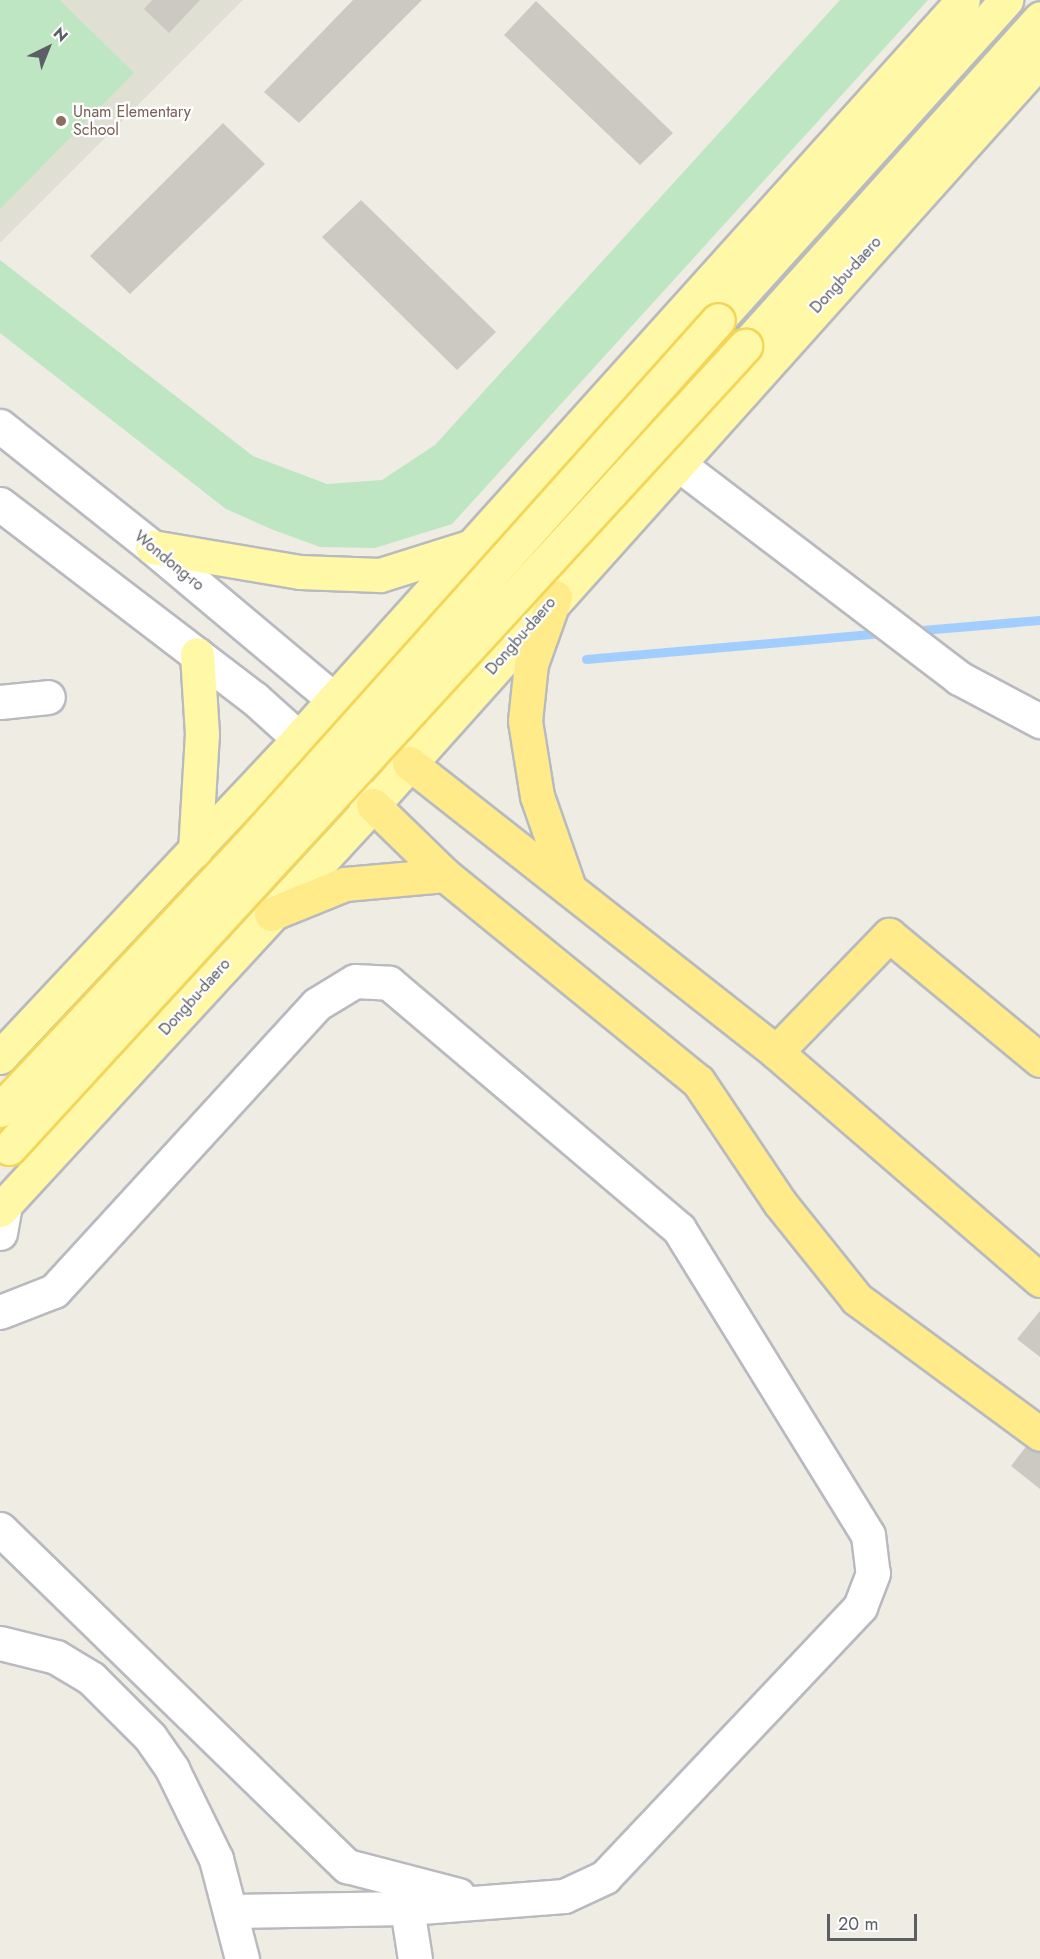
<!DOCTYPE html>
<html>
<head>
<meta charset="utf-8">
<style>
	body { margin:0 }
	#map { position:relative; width:1040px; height:1959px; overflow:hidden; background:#eeece3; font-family:Jost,sans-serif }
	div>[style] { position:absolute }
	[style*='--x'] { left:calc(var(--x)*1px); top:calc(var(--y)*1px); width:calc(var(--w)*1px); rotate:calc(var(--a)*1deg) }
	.education>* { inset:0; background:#e0dfd3 }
	.green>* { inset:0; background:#bee6c2 }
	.stream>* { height:9px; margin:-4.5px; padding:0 4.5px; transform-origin:4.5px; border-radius:4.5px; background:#a2ceff }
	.building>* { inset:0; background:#cbc9c2 }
	.roads { filter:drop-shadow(2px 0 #b8babf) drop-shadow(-2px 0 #b8babf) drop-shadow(0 2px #b8babf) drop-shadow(0 -2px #b8babf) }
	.minor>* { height:33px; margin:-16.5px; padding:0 16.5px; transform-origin:16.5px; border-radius:16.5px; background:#fff }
	.major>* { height:33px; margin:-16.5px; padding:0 16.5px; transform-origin:16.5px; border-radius:16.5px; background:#fff8a7 }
	.highway>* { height:33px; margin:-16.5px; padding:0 16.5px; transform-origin:16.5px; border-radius:16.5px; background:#ffeb89 }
	.bridges { filter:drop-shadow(2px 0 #f4d555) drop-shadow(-2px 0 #f4d555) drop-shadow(0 2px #f4d555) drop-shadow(0 -2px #f4d555) }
	.major-bridge>* { height:33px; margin:-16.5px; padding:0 16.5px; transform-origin:16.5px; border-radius:16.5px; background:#fff8a7 }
	.dots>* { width:16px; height:16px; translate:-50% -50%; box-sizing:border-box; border:3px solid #fff; border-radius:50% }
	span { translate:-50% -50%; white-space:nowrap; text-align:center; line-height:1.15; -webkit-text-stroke:4.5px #fff; paint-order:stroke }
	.education-label { font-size:16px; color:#785e54 }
	.left { translate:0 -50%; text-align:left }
	.street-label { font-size:16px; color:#5b5e64 }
	.north { position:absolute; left:18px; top:18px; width:60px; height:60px; -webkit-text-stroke:4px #fff; paint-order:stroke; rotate:43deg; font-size:16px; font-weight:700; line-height:24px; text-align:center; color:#5b5e64 }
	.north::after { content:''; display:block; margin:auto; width:21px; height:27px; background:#5b5e64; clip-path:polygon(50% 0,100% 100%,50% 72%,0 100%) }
	.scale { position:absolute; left:827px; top:1914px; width:90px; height:27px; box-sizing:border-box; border:3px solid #5b5e64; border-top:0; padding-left:8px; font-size:18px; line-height:21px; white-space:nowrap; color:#5b5e64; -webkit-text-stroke:4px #fff; paint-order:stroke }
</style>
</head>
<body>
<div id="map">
	<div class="education">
		<div style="clip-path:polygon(0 0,243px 0,0 243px)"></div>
	</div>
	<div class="green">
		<div style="clip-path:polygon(0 0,60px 0,134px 73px,0 209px)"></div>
		<div style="clip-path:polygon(840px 0,928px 0,452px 524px,375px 548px,320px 547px,271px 529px,226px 509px,0 333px,0 260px,253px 456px,327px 484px,382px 480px,435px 445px)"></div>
	</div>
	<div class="stream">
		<div style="--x:911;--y:631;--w:129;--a:-4.9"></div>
		<div style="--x:586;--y:659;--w:300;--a:-5"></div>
	</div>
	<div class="building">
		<div style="clip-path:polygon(152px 0,200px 0,169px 33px,144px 9px)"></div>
		<div style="clip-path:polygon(353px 0,422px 0,299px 123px,264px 92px)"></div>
		<div style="clip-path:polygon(536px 1px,673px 133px,640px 165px,504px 35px)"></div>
		<div style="clip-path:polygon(223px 123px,265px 164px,130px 294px,90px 256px)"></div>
		<div style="clip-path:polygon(361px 200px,496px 332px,457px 370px,322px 237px)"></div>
		<div style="clip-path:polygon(1040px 1311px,1040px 1357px,1017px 1339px)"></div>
		<div style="clip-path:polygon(1040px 1429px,1040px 1489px,1011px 1466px)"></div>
	</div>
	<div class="roads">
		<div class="minor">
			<div style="--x:0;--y:426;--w:194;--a:38.5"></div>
			<div style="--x:152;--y:547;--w:336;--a:40"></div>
			<div style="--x:677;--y:463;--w:355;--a:37.3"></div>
			<div style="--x:959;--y:678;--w:92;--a:28"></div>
			<div style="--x:0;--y:504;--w:320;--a:37.4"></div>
			<div style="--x:254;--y:698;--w:160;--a:42"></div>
			<div style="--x:0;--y:702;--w:48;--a:-5.9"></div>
			<div style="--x:0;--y:1233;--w:29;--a:-80"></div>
			<div style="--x:0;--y:1312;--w:58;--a:-21.3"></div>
			<div style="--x:54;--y:1291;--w:389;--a:-47.5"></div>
			<div style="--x:317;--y:1004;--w:44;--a:-31.2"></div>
			<div style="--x:355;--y:981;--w:34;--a:3"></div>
			<div style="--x:389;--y:983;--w:380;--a:40.3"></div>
			<div style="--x:679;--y:1229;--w:360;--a:58.3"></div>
			<div style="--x:868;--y:1535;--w:38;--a:83"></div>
			<div style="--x:873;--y:1573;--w:36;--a:111"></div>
			<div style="--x:860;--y:1607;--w:371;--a:133.4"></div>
			<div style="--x:605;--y:1877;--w:45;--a:155.1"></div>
			<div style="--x:564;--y:1896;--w:157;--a:175.6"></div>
			<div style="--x:407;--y:1908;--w:175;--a:179"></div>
			<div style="--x:0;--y:1529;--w:484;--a:44.2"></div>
			<div style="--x:347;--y:1866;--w:115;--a:14.6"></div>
			<div style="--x:0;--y:1643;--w:58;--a:14"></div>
			<div style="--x:56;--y:1657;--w:41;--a:31"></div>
			<div style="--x:91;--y:1678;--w:83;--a:45"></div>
			<div style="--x:150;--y:1737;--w:39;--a:55"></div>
			<div style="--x:172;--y:1769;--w:100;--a:63.9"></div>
			<div style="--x:216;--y:1859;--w:103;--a:75.4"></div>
			<div style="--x:407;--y:1908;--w:52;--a:81.1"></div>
		</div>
		<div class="major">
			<div style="--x:718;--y:320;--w:431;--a:-48"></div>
			<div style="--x:745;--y:346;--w:441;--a:-48"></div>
			<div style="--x:152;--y:547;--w:150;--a:9.6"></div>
			<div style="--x:300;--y:572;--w:80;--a:2.1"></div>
			<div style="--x:380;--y:575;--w:96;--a:-17.5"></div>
			<div style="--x:195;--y:851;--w:117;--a:-86.6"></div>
			<div style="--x:202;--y:734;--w:80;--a:-93.6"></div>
			<div style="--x:0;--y:1057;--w:439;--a:-46.8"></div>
			<div style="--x:300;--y:737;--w:991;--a:-48.03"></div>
			<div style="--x:0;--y:1210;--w:551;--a:-47.36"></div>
			<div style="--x:373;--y:805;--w:1000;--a:-48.16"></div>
		</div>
		<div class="highway">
			<div style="--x:555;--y:597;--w:71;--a:109.7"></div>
			<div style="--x:531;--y:664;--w:57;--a:96"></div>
			<div style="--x:525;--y:721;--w:76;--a:80.9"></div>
			<div style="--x:537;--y:796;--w:94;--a:70.8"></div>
			<div style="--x:409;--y:763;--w:467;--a:38.2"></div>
			<div style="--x:776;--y:1052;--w:349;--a:40.8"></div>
			<div style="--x:373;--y:805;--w:100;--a:44.2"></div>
			<div style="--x:445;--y:875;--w:326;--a:39.2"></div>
			<div style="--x:698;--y:1081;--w:147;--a:56.1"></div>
			<div style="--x:780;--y:1203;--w:123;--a:51.3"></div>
			<div style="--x:857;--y:1299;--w:227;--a:36.4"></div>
			<div style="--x:271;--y:914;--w:80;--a:-22.1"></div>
			<div style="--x:345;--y:884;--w:100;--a:-5.1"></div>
			<div style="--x:776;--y:1052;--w:163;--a:-46"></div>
			<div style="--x:889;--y:935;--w:196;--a:39.6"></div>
		</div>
	</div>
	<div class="bridges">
		<div class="major-bridge">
			<div style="--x:0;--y:1110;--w:362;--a:-46.8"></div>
			<div style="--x:248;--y:846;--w:705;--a:-48.22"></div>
			<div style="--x:9;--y:1148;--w:1089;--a:-47.46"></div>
		</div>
	</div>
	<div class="dots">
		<div style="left:61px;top:121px;background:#8d6e63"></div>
	</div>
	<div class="education-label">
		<span class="left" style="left:73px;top:121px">Unam Elementary<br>School</span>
	</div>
	<div class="street-label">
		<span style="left:846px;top:275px;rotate:-48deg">Dongbu-daero</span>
		<span style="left:169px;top:561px;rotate:39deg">Wondong-ro</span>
		<span style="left:521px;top:636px;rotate:-49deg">Dongbu-daero</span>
		<span style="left:195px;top:997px;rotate:-48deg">Dongbu-daero</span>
	</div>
	<div class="north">N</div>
	<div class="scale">20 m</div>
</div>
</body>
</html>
